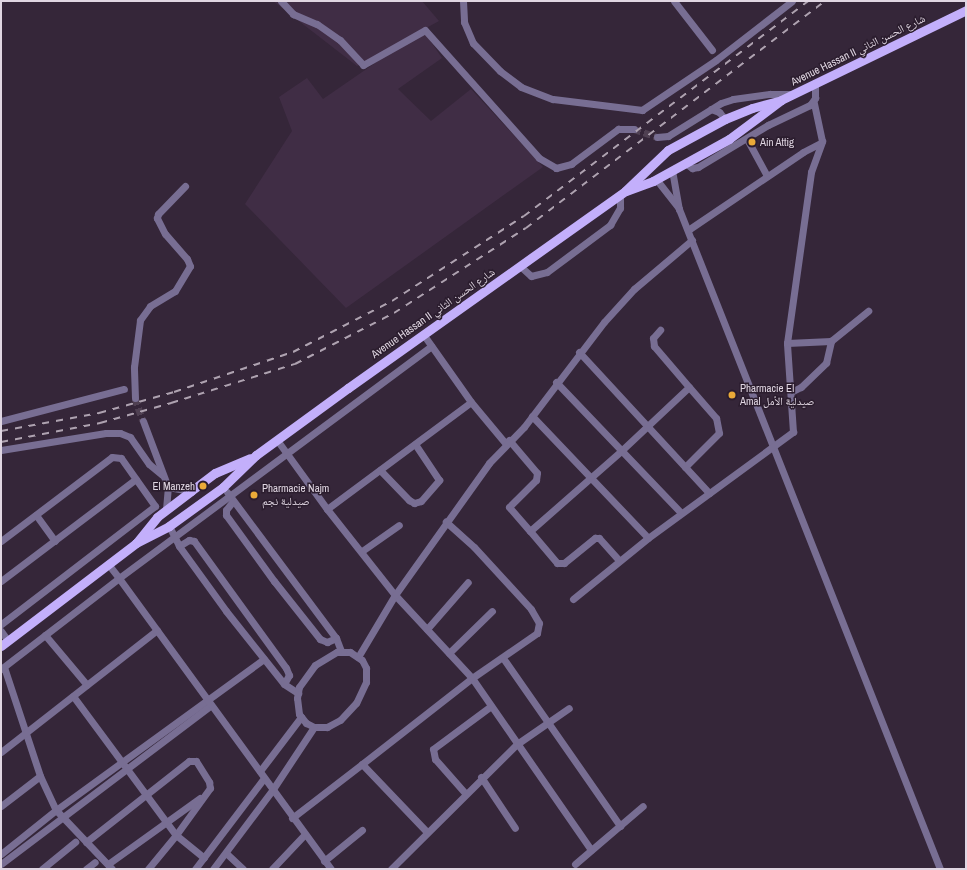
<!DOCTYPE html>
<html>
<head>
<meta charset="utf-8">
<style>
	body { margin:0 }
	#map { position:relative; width:967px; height:870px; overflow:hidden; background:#352639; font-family:"Archivo Narrow","Noto Naskh Arabic",sans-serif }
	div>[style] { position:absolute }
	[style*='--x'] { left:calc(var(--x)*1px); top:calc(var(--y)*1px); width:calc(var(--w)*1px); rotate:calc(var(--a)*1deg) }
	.built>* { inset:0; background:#402d45 }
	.minor-tunnel>* { height:7px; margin-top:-3.5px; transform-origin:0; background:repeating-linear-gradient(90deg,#4f4052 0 7px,transparent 0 10.5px) }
	.minor>* { height:7px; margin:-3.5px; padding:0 3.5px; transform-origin:3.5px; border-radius:3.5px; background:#786e93 }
	.major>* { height:9px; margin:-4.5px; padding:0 4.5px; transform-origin:4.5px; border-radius:4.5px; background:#c3affb }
	.rail>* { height:2px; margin-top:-1px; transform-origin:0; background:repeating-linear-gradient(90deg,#aea2b0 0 7px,transparent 0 14px) }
	.dots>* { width:11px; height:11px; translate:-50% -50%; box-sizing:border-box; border:2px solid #2b1d2e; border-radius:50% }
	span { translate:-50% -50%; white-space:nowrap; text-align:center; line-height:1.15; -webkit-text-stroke:3px #2b1d2e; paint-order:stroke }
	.street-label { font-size:11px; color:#e0d6e2 }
	.poi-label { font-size:11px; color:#e0d6e2 }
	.left { translate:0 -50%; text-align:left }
	.right { translate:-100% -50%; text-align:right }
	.frame { position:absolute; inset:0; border:2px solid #e0d6e2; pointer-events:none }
</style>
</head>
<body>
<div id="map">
	<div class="built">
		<div style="clip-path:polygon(273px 1px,422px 1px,439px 21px,357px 66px)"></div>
		<div style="clip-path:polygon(423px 30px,442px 58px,398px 89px,431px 121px,471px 89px,543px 167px,346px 308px,245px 204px,292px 131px,279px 97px,307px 78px,323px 99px)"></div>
	</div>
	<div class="minor-tunnel">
		<div style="--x:634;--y:129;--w:24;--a:19"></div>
		<div style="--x:135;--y:398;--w:24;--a:71"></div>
	</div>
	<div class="minor">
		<div style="--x:281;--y:1;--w:18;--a:47"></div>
		<div style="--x:293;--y:14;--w:26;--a:23"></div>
		<div style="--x:317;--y:24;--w:28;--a:35"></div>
		<div style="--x:340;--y:40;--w:34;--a:47"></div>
		<div style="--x:363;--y:65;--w:71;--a:-29.4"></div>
		<div style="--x:425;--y:30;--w:171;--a:48.3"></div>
		<div style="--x:539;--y:158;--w:20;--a:30"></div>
		<div style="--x:556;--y:168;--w:16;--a:-15"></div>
		<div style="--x:571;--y:164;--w:59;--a:-36.7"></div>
		<div style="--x:618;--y:129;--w:16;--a:0"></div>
		<div style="--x:463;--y:1;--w:21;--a:87"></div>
		<div style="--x:464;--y:22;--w:23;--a:67"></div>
		<div style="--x:473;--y:43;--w:39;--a:46"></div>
		<div style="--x:500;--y:71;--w:26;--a:37"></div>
		<div style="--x:521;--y:87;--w:34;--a:21"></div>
		<div style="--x:553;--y:99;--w:90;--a:7"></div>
		<div style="--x:642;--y:110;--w:89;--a:-34"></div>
		<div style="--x:716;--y:60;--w:96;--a:-37.8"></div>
		<div style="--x:674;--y:1;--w:62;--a:52.2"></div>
		<div style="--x:711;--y:109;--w:9;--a:21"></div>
		<div style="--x:719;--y:112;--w:9;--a:49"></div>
		<div style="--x:657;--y:137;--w:11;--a:-5"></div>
		<div style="--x:668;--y:136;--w:62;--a:-31.9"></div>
		<div style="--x:721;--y:103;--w:13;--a:-18"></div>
		<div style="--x:733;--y:99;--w:37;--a:-8"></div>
		<div style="--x:770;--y:94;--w:22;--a:0"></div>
		<div style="--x:747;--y:139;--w:42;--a:61.6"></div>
		<div style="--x:685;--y:163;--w:9;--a:36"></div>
		<div style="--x:692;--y:168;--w:6;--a:-9"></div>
		<div style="--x:698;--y:167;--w:82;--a:-31"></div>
		<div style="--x:768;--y:125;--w:47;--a:-25.5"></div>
		<div style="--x:810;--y:105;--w:9;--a:-54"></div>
		<div style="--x:815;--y:98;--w:15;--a:-90"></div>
		<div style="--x:672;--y:170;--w:40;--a:80"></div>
		<div style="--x:679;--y:209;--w:710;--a:68.42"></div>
		<div style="--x:656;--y:179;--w:37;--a:52"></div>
		<div style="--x:688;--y:230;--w:139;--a:-34.1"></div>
		<div style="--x:803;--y:152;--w:20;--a:-27"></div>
		<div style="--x:520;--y:266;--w:15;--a:42"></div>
		<div style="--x:531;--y:276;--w:16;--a:-14"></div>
		<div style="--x:547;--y:272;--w:79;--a:-36.7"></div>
		<div style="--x:610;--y:225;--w:20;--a:-60"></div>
		<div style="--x:620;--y:208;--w:14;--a:-90"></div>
		<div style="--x:423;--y:334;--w:83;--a:54.8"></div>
		<div style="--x:471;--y:402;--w:55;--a:50.2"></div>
		<div style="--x:787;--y:343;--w:44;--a:-2.6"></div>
		<div style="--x:831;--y:341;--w:48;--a:-39"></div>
		<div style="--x:579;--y:352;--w:192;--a:47.3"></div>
		<div style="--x:556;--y:382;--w:181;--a:46.3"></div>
		<div style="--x:791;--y:392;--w:11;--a:-27"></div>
		<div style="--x:801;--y:387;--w:35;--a:-44"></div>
		<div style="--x:826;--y:363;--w:23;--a:-77"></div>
		<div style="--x:135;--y:398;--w:31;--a:-92"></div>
		<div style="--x:134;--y:367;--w:47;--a:-82.7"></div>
		<div style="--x:140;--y:320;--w:17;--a:-54"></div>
		<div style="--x:150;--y:306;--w:29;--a:-31"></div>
		<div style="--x:175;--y:291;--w:29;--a:-59"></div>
		<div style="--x:190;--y:266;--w:8;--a:-113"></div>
		<div style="--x:187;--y:259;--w:33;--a:-131"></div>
		<div style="--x:165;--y:234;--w:18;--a:-117"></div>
		<div style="--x:157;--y:218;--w:4;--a:-76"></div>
		<div style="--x:158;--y:214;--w:39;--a:-46"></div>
		<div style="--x:532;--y:416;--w:168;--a:46.4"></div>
		<div style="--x:1;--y:421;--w:127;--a:-14.6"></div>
		<div style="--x:143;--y:421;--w:71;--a:69.3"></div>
		<div style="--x:168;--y:487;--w:23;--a:10"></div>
		<div style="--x:277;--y:440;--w:85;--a:54.1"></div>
		<div style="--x:327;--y:509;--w:110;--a:51.7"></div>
		<div style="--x:395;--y:595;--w:113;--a:47.1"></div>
		<div style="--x:472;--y:678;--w:209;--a:55.3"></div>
		<div style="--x:509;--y:440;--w:43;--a:49.7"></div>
		<div style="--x:537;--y:473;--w:7;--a:98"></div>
		<div style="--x:536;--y:480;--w:38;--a:135"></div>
		<div style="--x:509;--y:507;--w:32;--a:49"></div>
		<div style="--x:530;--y:531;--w:121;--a:-41.3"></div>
		<div style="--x:621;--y:451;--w:93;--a:-43.3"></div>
		<div style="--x:689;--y:387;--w:54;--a:-130.5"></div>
		<div style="--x:654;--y:346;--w:8;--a:-97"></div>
		<div style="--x:653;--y:338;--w:11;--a:-49"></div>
		<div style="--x:1;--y:450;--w:106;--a:-9.2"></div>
		<div style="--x:106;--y:433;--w:14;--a:0"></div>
		<div style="--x:120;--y:433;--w:11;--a:22"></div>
		<div style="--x:130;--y:437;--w:33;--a:55"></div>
		<div style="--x:149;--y:464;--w:17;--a:40"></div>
		<div style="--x:685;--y:467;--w:48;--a:-45"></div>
		<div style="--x:719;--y:433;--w:15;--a:-101"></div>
		<div style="--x:716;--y:418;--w:41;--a:-131.1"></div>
		<div style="--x:380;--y:470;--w:42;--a:46"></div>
		<div style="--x:409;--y:500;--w:6;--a:31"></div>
		<div style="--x:414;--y:503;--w:7;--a:-16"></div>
		<div style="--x:421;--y:501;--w:28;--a:-49"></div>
		<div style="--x:439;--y:480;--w:43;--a:-123.7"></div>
		<div style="--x:227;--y:492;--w:182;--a:53.3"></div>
		<div style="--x:336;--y:638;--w:14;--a:69"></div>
		<div style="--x:233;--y:501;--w:11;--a:128"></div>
		<div style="--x:226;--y:510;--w:5;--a:90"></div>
		<div style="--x:226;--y:515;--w:82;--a:54"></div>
		<div style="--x:274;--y:581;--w:74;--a:51.6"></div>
		<div style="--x:320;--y:639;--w:8;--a:23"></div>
		<div style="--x:327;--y:642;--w:10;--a:-24"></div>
		<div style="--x:166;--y:509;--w:22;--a:-85"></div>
		<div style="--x:327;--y:509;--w:179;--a:-36.6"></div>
		<div style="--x:36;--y:515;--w:32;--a:54"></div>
		<div style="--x:169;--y:526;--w:22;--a:63"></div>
		<div style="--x:179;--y:546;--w:80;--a:54.1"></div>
		<div style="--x:226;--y:611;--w:93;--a:51.5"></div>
		<div style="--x:284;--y:684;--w:17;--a:33"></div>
		<div style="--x:530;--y:531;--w:42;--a:49.8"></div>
		<div style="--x:557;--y:563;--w:7;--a:0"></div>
		<div style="--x:564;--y:563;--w:40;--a:-39"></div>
		<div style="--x:595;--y:538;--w:4;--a:0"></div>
		<div style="--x:599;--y:538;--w:30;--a:48"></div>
		<div style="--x:1;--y:541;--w:139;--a:-37.1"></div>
		<div style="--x:112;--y:457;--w:9;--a:6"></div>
		<div style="--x:121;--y:458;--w:59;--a:54.7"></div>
		<div style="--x:155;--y:506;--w:194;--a:142.5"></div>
		<div style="--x:179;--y:546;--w:12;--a:-31"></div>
		<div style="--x:189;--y:540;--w:5;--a:11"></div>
		<div style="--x:194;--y:541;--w:157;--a:54.1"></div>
		<div style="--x:286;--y:668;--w:8;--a:67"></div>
		<div style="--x:289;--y:675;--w:10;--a:119"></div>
		<div style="--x:362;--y:551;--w:45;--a:-35.1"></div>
		<div style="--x:1;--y:581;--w:169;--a:-37.1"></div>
		<div style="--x:573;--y:599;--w:97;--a:-39.1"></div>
		<div style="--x:648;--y:538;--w:180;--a:-36.2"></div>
		<div style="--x:793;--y:432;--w:89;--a:-93.9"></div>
		<div style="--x:787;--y:343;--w:173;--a:-82"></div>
		<div style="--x:811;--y:172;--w:33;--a:-70"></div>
		<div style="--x:822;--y:141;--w:40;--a:-102"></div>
		<div style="--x:427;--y:629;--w:62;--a:-48.9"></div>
		<div style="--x:1;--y:631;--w:12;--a:55"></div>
		<div style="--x:45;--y:635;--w:65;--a:50"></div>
		<div style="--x:337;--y:652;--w:13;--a:0"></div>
		<div style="--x:350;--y:652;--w:14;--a:34"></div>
		<div style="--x:362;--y:660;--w:9;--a:63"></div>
		<div style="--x:366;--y:668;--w:14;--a:90"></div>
		<div style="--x:366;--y:682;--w:23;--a:115"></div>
		<div style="--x:356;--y:703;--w:23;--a:133"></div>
		<div style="--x:340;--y:720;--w:15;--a:152"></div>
		<div style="--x:327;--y:727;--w:13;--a:180"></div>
		<div style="--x:314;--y:727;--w:9;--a:-153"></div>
		<div style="--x:306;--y:723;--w:11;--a:-128"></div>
		<div style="--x:299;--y:714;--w:16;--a:-97"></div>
		<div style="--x:297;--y:698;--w:11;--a:-80"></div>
		<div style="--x:299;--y:687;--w:27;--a:-54"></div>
		<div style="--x:315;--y:665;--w:26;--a:-31"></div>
		<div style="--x:449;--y:653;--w:60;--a:-44.3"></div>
		<div style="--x:358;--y:657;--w:72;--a:-59.2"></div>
		<div style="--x:395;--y:595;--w:162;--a:-54.5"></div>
		<div style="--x:489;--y:463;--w:50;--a:-45.8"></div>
		<div style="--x:524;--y:427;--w:132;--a:-52.7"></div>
		<div style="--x:604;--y:322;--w:45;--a:-47.7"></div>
		<div style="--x:634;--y:289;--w:76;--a:-40.2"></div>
		<div style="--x:503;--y:658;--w:205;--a:55.1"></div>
		<div style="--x:4;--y:667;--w:115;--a:71.7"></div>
		<div style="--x:40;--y:776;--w:38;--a:65"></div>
		<div style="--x:56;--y:810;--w:81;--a:46.5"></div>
		<div style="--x:1;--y:669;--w:149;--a:-37.6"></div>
		<div style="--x:119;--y:578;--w:18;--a:-128"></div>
		<div style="--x:73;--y:696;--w:173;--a:53.5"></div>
		<div style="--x:176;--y:835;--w:36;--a:39"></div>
		<div style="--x:1;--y:752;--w:198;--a:-38"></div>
		<div style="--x:362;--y:764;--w:140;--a:-38"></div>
		<div style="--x:472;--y:678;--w:79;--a:-34.7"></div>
		<div style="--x:537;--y:633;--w:10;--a:-79"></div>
		<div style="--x:539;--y:623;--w:16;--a:-120"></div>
		<div style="--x:531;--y:609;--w:84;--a:-132.6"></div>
		<div style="--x:474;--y:547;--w:38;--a:-138"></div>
		<div style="--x:260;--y:771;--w:68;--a:-52.8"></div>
		<div style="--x:481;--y:777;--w:61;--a:56.3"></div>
		<div style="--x:465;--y:793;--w:45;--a:-131.4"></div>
		<div style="--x:435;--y:759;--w:10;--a:-101"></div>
		<div style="--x:433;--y:749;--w:72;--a:-36.6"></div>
		<div style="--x:1;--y:806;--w:49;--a:-37.6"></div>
		<div style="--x:292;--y:818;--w:88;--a:-37.6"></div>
		<div style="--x:362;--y:764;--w:94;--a:46.3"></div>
		<div style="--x:86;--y:842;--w:131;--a:-38.2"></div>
		<div style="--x:189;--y:761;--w:7;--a:0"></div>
		<div style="--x:196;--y:761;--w:25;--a:58"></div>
		<div style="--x:209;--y:782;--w:6;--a:81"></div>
		<div style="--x:210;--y:788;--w:58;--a:125.9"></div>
		<div style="--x:176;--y:835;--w:44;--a:129.5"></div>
		<div style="--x:226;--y:853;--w:23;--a:43"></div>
		<div style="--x:1;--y:854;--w:70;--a:-38.7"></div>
		<div style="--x:56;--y:810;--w:257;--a:-36"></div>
		<div style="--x:324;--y:861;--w:49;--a:-39.2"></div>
		<div style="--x:1;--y:864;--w:263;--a:-37.1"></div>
		<div style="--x:108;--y:864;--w:113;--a:-35.7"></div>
		<div style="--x:575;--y:864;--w:89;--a:-40.5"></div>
		<div style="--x:42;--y:869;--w:43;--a:-39.3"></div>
		<div style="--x:86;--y:869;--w:11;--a:-38"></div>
		<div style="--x:195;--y:869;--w:114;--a:-52.8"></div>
		<div style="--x:213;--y:869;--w:100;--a:-53.1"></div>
		<div style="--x:273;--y:789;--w:74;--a:-56.5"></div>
		<div style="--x:272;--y:869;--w:47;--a:-46.7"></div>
		<div style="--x:331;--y:869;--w:360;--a:-126.1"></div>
		<div style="--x:119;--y:578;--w:389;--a:-36.6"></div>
		<div style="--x:391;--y:869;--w:177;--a:-44.8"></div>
		<div style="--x:517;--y:744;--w:63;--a:-34.7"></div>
	</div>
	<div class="major">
		<div style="--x:626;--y:191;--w:29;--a:-20"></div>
		<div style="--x:653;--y:181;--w:87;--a:-28.9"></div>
		<div style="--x:729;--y:139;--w:64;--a:-36.7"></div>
		<div style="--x:137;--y:542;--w:32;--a:-51"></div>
		<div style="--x:157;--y:517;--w:43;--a:-37.4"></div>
		<div style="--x:191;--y:491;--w:30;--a:-37"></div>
		<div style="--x:215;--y:473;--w:38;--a:-23"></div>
		<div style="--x:1;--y:646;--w:170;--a:-37.3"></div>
		<div style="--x:136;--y:543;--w:37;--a:-27"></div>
		<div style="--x:169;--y:526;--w:67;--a:-35.8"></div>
		<div style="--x:223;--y:487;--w:46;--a:-44.1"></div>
		<div style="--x:256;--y:455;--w:114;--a:-36.1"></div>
		<div style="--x:348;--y:388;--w:340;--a:-35.4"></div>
		<div style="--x:625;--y:191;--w:59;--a:-43.6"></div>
		<div style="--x:668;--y:150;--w:65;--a:-28.5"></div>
		<div style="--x:725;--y:119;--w:29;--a:-22"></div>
		<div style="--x:752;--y:108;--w:30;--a:-15"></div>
		<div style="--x:781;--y:100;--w:206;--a:-25.9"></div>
	</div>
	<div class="rail">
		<div style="--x:1;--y:431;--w:100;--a:-10.4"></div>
		<div style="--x:99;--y:413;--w:78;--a:-15.6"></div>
		<div style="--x:174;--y:392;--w:126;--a:-18.6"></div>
		<div style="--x:293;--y:352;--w:111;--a:-27.3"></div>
		<div style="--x:392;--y:301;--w:157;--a:-32.8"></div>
		<div style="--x:524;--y:216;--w:356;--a:-37.1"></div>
		<div style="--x:1;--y:442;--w:101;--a:-10.9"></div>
		<div style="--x:100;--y:423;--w:74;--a:-15.7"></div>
		<div style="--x:171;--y:403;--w:130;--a:-17.5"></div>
		<div style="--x:295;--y:364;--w:111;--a:-27.3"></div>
		<div style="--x:394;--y:313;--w:157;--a:-32.8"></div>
		<div style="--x:526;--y:228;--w:375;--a:-37.2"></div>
	</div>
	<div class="dots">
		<div style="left:752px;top:142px;background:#eaaa38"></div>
		<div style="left:732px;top:395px;background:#eaaa38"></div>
		<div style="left:203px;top:486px;background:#eaaa38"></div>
		<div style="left:254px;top:495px;background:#eaaa38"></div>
	</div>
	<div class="street-label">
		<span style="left:858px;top:50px;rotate:-26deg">Avenue Hassan II شارع الحسن الثاني</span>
		<span style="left:433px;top:313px;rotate:-35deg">Avenue Hassan II شارع الحسن الثاني</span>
	</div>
	<div class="poi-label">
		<span class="left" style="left:760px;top:142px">Ain Attig</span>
		<span class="left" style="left:740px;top:395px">Pharmacie El<br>Amal صيدلية الأمل</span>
		<span class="right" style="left:195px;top:486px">El Manzeh</span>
		<span class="left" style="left:262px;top:495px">Pharmacie Najm<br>صيدلية نجم</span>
	</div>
	<div class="frame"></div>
</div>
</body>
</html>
